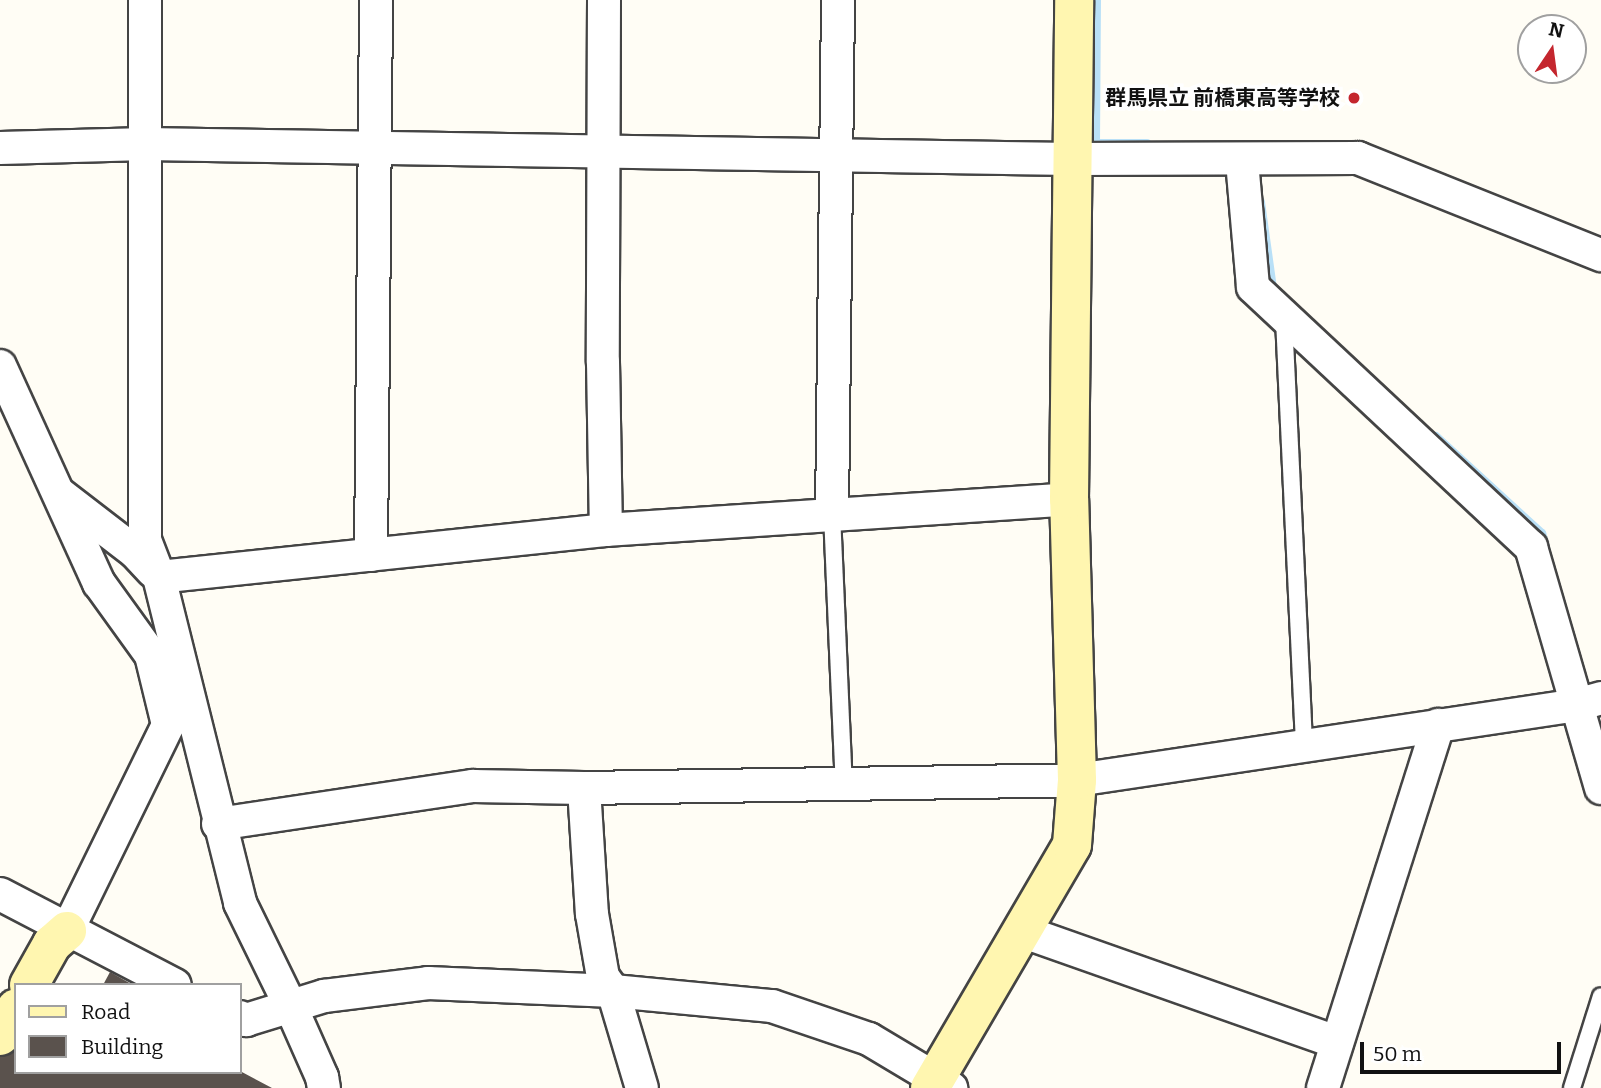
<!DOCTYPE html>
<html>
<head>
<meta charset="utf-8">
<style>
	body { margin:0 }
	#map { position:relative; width:1601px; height:1088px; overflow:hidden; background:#fffdf5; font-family:Bitter,"Noto Sans JP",serif }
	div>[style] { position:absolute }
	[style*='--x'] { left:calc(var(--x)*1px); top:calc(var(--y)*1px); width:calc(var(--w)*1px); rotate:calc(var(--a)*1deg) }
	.stream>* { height:8px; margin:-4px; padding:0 4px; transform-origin:4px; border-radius:4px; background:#b9e0f7 }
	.building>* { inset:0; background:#5a524d }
	.roads { filter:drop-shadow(2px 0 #444) drop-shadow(-2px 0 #444) drop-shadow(0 2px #444) drop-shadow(0 -2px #444) }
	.lane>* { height:16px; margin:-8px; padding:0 8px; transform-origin:8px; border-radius:8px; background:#fff }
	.street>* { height:32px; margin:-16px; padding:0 16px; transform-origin:16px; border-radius:16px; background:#fff }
	.secondary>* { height:38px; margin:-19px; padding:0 19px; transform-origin:19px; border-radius:19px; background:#fff6b0 }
	.dots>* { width:19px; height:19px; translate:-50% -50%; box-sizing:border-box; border:4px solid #fff; border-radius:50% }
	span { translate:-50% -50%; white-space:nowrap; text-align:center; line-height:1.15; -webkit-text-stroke:7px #fff; paint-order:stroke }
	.poi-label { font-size:21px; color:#111; font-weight:700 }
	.right { translate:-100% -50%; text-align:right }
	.legend { position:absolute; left:14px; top:983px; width:228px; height:91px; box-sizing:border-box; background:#fff; border:2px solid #a0a0a0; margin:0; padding:9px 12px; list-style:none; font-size:21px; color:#111 }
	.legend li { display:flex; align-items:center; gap:14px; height:35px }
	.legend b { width:35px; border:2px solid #a0a0a0 }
	.north { position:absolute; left:1517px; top:14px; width:70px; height:70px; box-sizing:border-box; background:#fff; border:2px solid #a0a0a0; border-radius:50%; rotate:13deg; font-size:19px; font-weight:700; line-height:28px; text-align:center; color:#111 }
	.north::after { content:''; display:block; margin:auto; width:24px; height:32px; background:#c4262e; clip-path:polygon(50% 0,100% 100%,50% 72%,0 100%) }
	.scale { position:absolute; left:1360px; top:1042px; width:201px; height:32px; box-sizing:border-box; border:4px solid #111; border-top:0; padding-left:9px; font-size:21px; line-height:24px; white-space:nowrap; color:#111; -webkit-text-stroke:5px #fff; paint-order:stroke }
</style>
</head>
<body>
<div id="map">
	<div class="stream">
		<div style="--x:1097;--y:0;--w:143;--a:90.4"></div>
		<div style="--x:1096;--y:143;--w:51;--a:0"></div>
		<div style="--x:1261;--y:202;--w:88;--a:82.1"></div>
		<div style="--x:1436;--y:436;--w:144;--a:42.5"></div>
		<div style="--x:1542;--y:533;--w:15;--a:74"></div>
	</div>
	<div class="building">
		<div style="clip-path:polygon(110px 972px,133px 985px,103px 985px)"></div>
		<div style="clip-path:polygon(16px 1029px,16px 1072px,240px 1071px,272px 1088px,0 1088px,0 1057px)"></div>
	</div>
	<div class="roads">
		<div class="lane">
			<div style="--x:1284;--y:319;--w:427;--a:87.3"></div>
			<div style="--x:832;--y:514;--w:270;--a:87.5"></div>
			<div style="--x:1572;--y:1088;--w:96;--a:-72.5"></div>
		</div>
		<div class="street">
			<div style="--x:145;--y:0;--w:540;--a:90"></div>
			<div style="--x:145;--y:540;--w:40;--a:69"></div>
			<div style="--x:159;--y:577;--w:336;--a:76"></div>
			<div style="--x:240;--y:903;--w:116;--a:63.9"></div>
			<div style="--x:291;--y:1007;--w:77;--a:66.1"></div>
			<div style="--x:322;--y:1077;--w:11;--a:80"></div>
			<div style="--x:604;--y:0;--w:362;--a:90.2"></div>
			<div style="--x:603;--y:362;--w:168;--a:89"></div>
			<div style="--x:0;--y:148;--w:146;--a:-1.6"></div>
			<div style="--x:146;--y:144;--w:927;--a:0.93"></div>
			<div style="--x:1073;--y:159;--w:285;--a:-0.2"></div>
			<div style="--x:1358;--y:158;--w:262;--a:21.8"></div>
			<div style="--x:1242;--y:161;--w:126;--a:85"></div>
			<div style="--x:1253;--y:287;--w:381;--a:43.1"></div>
			<div style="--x:1531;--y:547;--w:251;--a:73.8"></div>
			<div style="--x:0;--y:366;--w:239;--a:65.5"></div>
			<div style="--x:99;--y:583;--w:89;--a:54.2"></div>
			<div style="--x:151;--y:655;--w:72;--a:76.3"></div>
			<div style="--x:168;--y:725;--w:229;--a:116.1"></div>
			<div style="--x:61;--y:495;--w:93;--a:37.6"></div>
			<div style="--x:135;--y:552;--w:26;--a:47"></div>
			<div style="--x:832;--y:514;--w:514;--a:-89.33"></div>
			<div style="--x:371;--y:555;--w:555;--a:-89.48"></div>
			<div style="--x:159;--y:577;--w:449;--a:-6"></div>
			<div style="--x:606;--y:530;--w:464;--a:-3.8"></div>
			<div style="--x:584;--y:788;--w:126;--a:86.4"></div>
			<div style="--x:592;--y:914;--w:64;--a:80.1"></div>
			<div style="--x:603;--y:977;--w:17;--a:54"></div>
			<div style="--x:613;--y:991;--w:101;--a:73.4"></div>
			<div style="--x:218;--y:824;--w:258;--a:-8.5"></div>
			<div style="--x:473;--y:786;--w:111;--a:1"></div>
			<div style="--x:584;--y:788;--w:493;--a:-0.9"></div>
			<div style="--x:1077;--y:780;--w:506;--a:-8.53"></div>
			<div style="--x:1577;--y:705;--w:25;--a:-16"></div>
			<div style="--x:0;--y:894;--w:197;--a:27.5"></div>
			<div style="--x:1021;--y:931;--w:335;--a:19.4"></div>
			<div style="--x:240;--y:1017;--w:7;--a:27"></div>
			<div style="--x:246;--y:1020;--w:82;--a:-17.1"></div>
			<div style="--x:324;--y:996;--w:105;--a:-7.1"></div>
			<div style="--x:428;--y:983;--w:185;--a:2.5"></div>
			<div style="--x:613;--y:991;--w:160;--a:5.4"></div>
			<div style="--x:772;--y:1006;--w:102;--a:18.8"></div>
			<div style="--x:869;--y:1039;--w:96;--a:30.9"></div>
			<div style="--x:1323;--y:1088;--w:381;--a:-72.4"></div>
		</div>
		<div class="secondary">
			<div style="--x:29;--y:985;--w:47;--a:-60.7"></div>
			<div style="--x:52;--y:944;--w:20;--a:-41"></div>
			<div style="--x:0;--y:1036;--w:32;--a:-60"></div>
			<div style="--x:930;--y:1088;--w:281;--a:-59.7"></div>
			<div style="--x:1072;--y:845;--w:65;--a:-85.6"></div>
			<div style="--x:1077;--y:780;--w:281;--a:-91.6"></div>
			<div style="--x:1069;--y:499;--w:499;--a:-89.4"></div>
		</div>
	</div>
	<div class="dots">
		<div style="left:1354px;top:98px;background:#c4262e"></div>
	</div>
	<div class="poi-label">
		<span class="right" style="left:1340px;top:98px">群馬県立 前橋東高等学校</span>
	</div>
	<ul class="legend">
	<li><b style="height:9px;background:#fff6b0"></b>Road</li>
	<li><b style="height:19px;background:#5a524d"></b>Building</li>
	</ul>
	<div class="north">N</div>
	<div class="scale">50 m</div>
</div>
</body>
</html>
